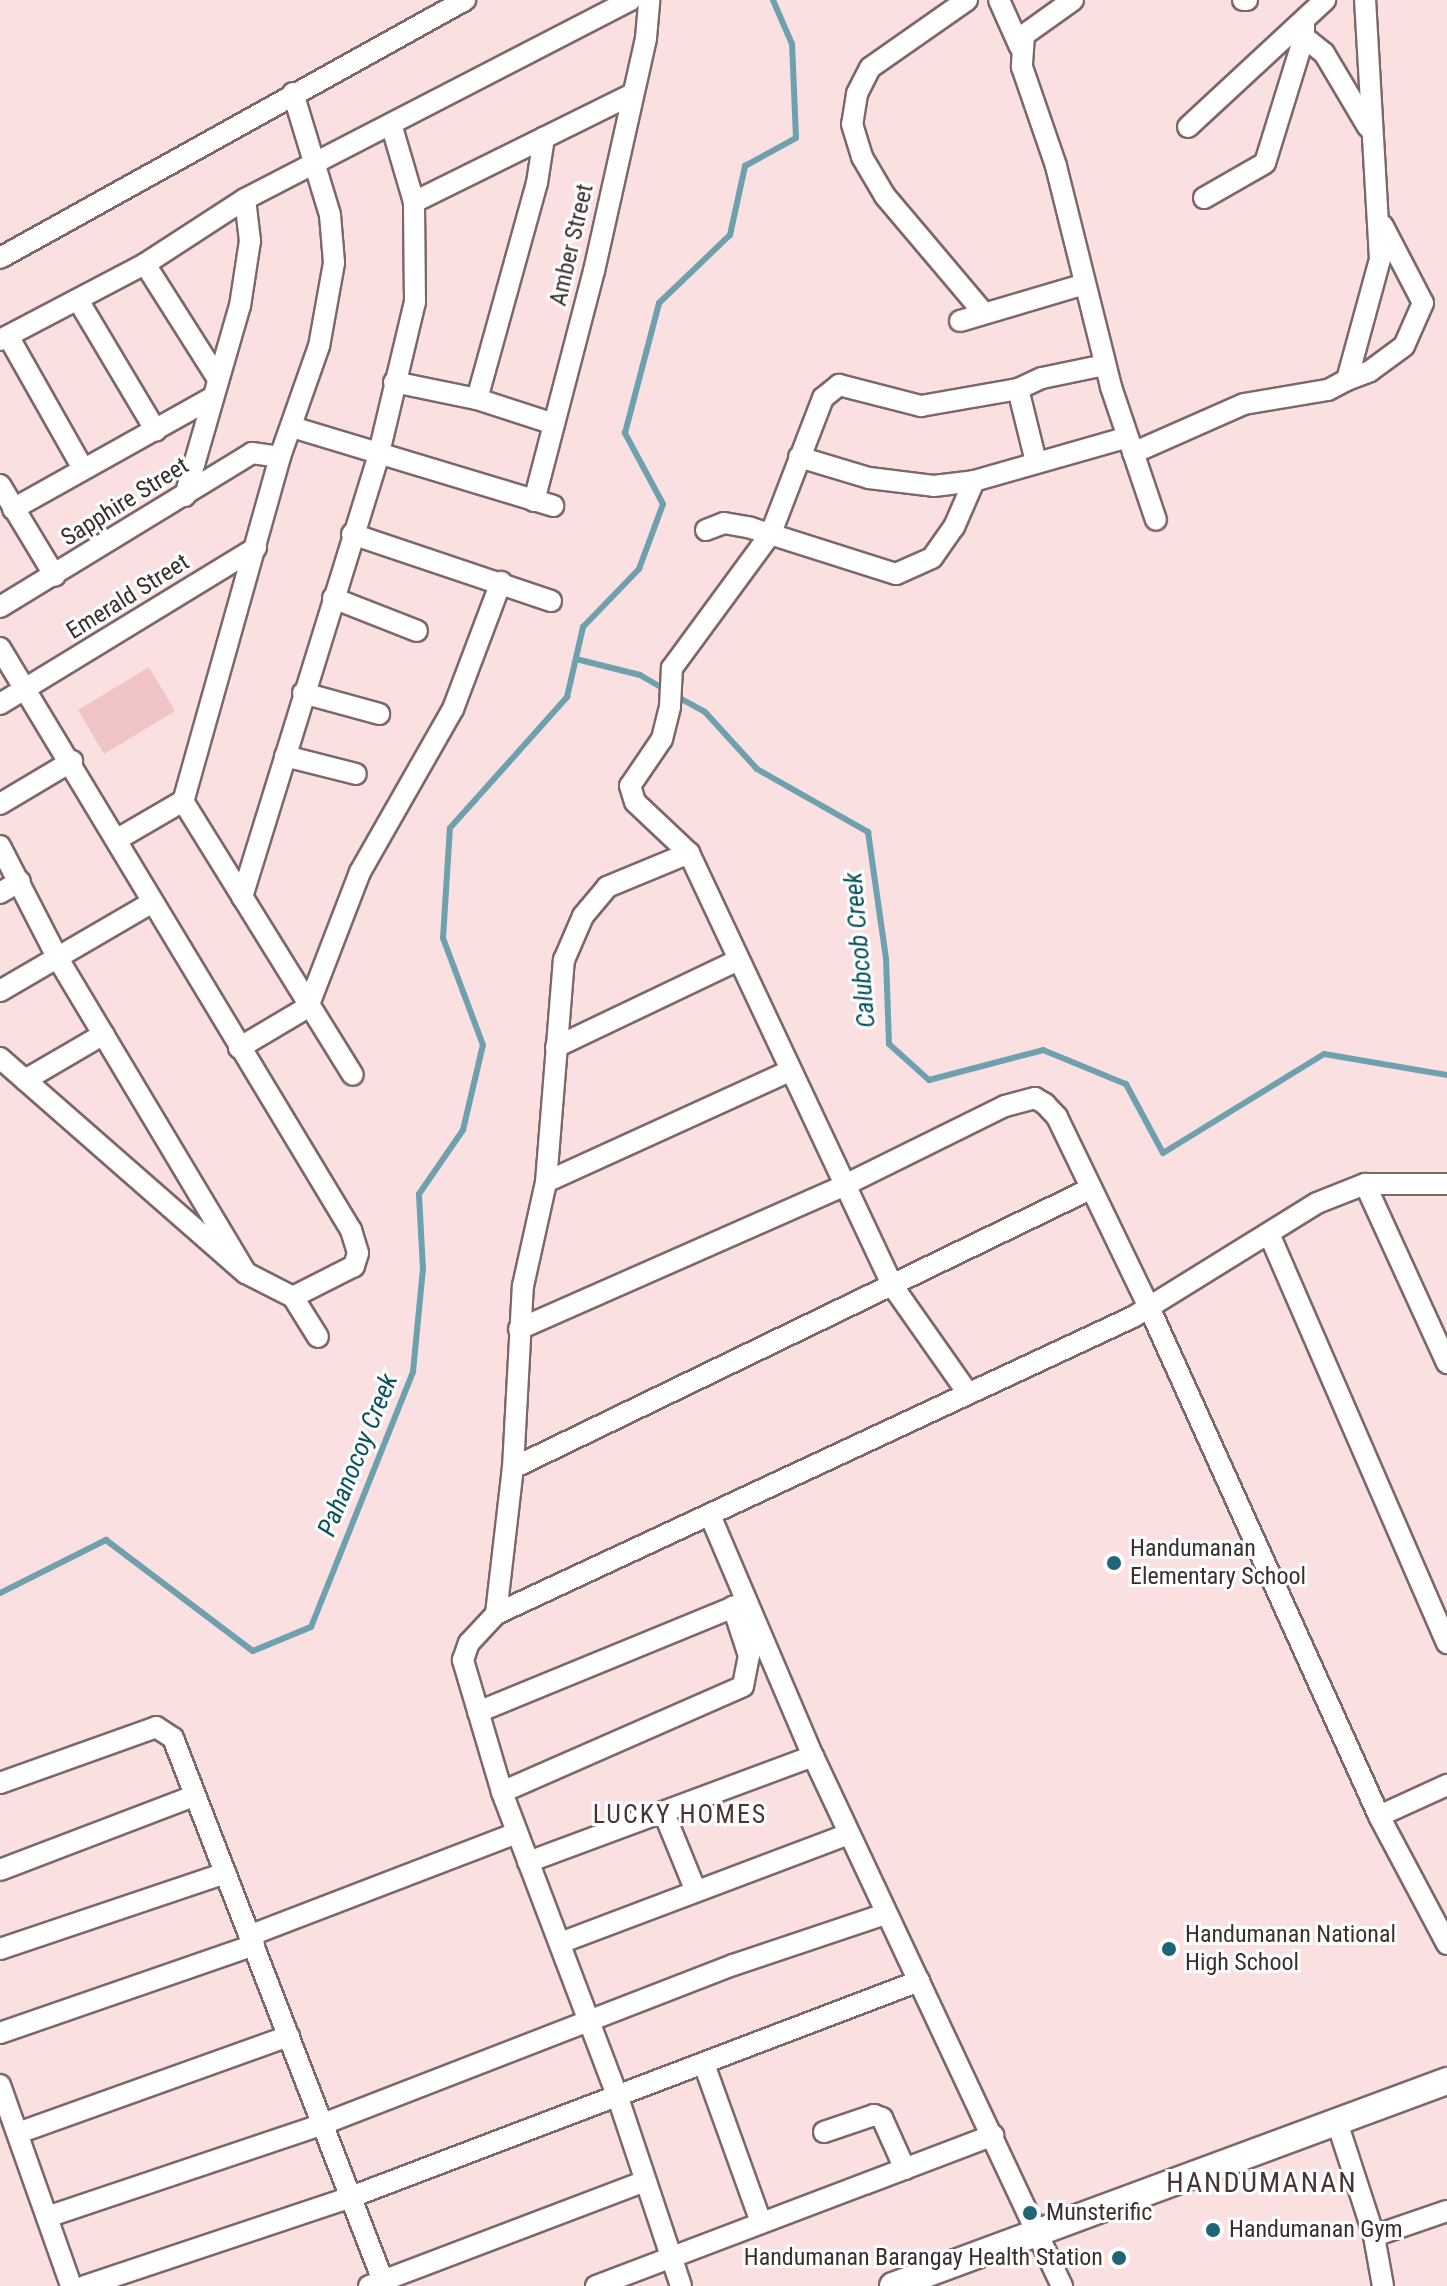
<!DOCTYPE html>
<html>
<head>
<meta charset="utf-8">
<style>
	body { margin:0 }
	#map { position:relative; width:1447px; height:2286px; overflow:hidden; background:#fbe0e1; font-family:"Roboto Condensed",sans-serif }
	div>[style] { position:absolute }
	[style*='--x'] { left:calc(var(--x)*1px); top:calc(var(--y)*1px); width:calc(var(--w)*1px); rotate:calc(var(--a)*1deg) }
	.green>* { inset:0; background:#f0c3c4 }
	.stream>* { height:6px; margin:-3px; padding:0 3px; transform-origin:3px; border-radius:3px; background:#6ea0ad }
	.roads { filter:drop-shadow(2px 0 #7e6768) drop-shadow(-2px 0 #7e6768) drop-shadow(0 2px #7e6768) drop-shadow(0 -2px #7e6768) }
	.minor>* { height:20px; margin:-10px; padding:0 10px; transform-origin:10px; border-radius:10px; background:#fff }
	.tertiary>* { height:26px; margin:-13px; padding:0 13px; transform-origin:13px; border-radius:13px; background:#fff }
	.dots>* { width:22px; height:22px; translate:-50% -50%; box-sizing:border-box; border:4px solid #fff; border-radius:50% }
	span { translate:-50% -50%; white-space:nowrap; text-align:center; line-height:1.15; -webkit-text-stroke:6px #fff; paint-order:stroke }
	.street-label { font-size:24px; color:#392f2f }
	.poi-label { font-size:24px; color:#392f2f }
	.left { translate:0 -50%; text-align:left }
	.right { translate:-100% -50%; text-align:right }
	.water-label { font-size:26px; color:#065260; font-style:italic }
	.neighbourhood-label { font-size:26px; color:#493435; letter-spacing:2px }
	.quarter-label { font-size:28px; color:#493435; letter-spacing:2px }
</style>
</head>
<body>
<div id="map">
	<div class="green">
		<div style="clip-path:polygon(149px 667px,175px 711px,104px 754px,78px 710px)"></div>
	</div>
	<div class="stream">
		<div style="--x:576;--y:659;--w:66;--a:14"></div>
		<div style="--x:640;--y:675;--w:30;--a:30"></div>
		<div style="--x:676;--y:696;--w:33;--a:29"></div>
		<div style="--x:705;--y:712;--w:77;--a:47.6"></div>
		<div style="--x:757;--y:769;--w:128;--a:29.6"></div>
		<div style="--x:868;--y:832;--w:127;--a:81.9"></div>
		<div style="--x:886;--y:958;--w:86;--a:88"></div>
		<div style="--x:889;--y:1044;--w:54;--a:42"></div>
		<div style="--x:929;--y:1080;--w:118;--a:-14.7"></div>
		<div style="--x:1043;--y:1050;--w:90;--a:22.3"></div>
		<div style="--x:1126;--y:1084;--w:78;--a:61.8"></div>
		<div style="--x:1163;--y:1153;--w:189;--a:-31.6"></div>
		<div style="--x:1324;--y:1054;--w:125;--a:9.7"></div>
		<div style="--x:0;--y:1593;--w:119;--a:-26.6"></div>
		<div style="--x:106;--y:1540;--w:184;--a:37.1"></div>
		<div style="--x:253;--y:1651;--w:63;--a:-22.5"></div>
		<div style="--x:311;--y:1627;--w:275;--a:-68.2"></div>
		<div style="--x:413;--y:1372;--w:103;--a:-84.5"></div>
		<div style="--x:423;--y:1269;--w:75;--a:-93.1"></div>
		<div style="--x:419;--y:1194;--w:78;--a:-55.5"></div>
		<div style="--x:463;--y:1130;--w:87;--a:-76.8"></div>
		<div style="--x:483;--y:1045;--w:114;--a:-110.5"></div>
		<div style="--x:443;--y:938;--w:110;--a:-86.4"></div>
		<div style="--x:450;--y:828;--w:176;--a:-48.2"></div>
		<div style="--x:567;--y:697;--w:72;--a:-77.1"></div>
		<div style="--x:583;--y:627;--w:81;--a:-46"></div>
		<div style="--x:639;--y:569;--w:69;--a:-69.7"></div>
		<div style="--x:663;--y:504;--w:81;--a:-118.2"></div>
		<div style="--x:625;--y:433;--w:134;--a:-75.3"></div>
		<div style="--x:659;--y:303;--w:98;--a:-43.8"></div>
		<div style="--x:730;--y:235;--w:71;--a:-77.7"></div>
		<div style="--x:745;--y:166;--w:58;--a:-28.8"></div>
		<div style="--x:796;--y:138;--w:94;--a:-92.4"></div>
		<div style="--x:792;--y:44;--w:48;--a:-113.4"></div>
	</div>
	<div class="roads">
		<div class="minor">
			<div style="--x:967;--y:0;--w:118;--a:145"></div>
			<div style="--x:870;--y:68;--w:29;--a:117"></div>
			<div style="--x:857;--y:94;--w:30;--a:99"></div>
			<div style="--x:852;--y:124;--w:34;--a:73"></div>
			<div style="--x:862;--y:157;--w:45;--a:59.5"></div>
			<div style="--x:885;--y:196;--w:152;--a:49.8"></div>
			<div style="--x:999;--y:0;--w:51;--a:65.9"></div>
			<div style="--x:1073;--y:0;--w:60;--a:144.5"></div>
			<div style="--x:1024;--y:35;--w:32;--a:94"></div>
			<div style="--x:1022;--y:67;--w:105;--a:71"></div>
			<div style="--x:1056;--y:166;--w:228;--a:76"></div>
			<div style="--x:1111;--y:387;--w:140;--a:71.3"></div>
			<div style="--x:1243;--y:0;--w:4;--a:0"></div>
			<div style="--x:1304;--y:37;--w:26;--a:39"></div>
			<div style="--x:1324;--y:53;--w:86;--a:59.3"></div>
			<div style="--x:293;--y:93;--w:127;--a:73.1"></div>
			<div style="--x:330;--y:215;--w:48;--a:85.2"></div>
			<div style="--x:334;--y:263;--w:84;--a:100.2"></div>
			<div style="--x:319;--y:346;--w:118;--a:109.4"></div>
			<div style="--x:280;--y:457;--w:357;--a:105.7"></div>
			<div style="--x:183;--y:801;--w:322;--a:58.2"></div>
			<div style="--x:1188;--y:127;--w:187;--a:-42.8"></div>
			<div style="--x:1204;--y:198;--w:70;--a:-29.8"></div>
			<div style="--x:1265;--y:163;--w:132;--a:-72.8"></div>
			<div style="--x:1304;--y:37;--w:17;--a:-90"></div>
			<div style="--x:414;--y:202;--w:244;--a:-26.3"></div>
			<div style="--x:0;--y:258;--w:532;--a:-29.02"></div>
			<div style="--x:145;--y:264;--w:133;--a:57.6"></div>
			<div style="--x:78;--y:300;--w:152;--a:59.2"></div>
			<div style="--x:960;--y:321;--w:130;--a:-16.5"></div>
			<div style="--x:8;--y:336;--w:150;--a:60.5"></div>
			<div style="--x:0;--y:340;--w:164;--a:-27.7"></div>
			<div style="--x:145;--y:264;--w:119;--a:-33"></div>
			<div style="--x:245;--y:199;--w:434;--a:-27.3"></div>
			<div style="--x:1347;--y:380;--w:25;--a:-21"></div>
			<div style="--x:1370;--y:371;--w:42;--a:-36.3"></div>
			<div style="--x:1404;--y:346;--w:47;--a:-66.2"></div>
			<div style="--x:1423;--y:303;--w:87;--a:-117.5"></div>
			<div style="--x:394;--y:382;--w:85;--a:11.6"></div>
			<div style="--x:477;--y:399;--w:81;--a:18"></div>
			<div style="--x:1018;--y:389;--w:75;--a:76.1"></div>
			<div style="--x:477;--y:399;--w:224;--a:-74.5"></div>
			<div style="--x:537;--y:183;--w:46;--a:-81.2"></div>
			<div style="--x:292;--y:427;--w:273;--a:16.8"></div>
			<div style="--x:1133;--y:453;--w:121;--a:-23.8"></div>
			<div style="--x:1244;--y:404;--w:85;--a:-9.5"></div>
			<div style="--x:1328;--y:390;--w:21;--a:-28"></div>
			<div style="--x:1347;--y:380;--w:125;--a:-74.7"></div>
			<div style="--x:1380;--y:259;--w:259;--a:-93.3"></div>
			<div style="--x:799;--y:457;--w:73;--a:16.7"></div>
			<div style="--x:869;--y:478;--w:65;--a:7"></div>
			<div style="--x:934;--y:486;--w:40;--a:-7.1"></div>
			<div style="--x:974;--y:481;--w:160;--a:-15.9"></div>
			<div style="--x:0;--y:485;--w:106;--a:58.9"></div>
			<div style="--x:185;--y:496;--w:198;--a:-73.9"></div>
			<div style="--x:240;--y:306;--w:66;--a:-81.3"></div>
			<div style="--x:250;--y:241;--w:42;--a:-96.8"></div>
			<div style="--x:534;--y:501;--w:238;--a:-75.4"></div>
			<div style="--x:594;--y:271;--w:239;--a:-77.4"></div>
			<div style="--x:646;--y:38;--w:38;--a:-85"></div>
			<div style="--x:13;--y:509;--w:229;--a:-29.2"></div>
			<div style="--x:706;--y:530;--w:19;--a:-21"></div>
			<div style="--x:724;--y:523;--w:27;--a:10"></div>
			<div style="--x:751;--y:528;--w:152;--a:17.6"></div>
			<div style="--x:896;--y:574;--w:39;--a:-24"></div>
			<div style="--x:932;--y:558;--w:38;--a:-55"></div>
			<div style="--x:954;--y:527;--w:50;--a:-66.5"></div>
			<div style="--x:352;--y:534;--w:210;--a:18.6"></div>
			<div style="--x:333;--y:598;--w:90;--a:21.4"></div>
			<div style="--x:0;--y:607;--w:295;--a:-31.4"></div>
			<div style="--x:252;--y:453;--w:28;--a:8"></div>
			<div style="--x:0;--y:648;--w:680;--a:58.91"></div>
			<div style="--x:351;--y:1230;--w:24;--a:73"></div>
			<div style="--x:358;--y:1253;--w:14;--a:107"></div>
			<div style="--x:354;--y:1266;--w:68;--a:153.1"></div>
			<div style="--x:303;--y:693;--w:79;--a:15.4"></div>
			<div style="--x:0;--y:704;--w:300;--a:-31.4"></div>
			<div style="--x:285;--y:756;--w:73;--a:14.2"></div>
			<div style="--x:0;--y:804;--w:84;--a:-30.8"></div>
			<div style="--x:116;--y:840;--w:78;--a:-30.2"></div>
			<div style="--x:0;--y:846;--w:125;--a:62.8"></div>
			<div style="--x:57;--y:957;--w:368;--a:59.1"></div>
			<div style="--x:689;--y:853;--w:74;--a:-136.6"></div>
			<div style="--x:635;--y:802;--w:17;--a:-107"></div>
			<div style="--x:630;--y:786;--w:57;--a:-55.8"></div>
			<div style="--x:662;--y:739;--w:34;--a:-76"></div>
			<div style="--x:670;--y:706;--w:38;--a:-87"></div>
			<div style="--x:672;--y:668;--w:167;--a:-53.7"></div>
			<div style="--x:771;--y:533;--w:145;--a:-68.9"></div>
			<div style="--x:823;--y:398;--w:21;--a:-39"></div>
			<div style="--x:839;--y:385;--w:85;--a:14.4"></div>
			<div style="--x:921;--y:406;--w:98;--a:-9.9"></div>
			<div style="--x:1018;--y:389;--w:26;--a:-25"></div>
			<div style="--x:1042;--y:378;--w:64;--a:-11.7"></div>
			<div style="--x:0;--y:893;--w:23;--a:-31"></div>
			<div style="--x:242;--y:897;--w:461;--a:-72.8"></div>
			<div style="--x:378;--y:457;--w:159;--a:-76.6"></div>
			<div style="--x:415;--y:302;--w:100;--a:-90.6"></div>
			<div style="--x:414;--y:202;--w:81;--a:-106.4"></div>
			<div style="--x:0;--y:991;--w:177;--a:-30.2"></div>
			<div style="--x:556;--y:1047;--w:202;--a:-25.5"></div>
			<div style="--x:239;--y:1048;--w:80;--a:-30.7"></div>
			<div style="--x:308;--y:1007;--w:145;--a:-68.9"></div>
			<div style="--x:360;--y:872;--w:188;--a:-60.3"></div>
			<div style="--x:453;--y:709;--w:136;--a:-69.3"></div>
			<div style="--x:0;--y:1058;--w:327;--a:41.2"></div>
			<div style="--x:246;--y:1273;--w:53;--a:27.1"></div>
			<div style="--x:293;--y:1297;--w:47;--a:58"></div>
			<div style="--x:25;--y:1080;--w:91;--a:-30.2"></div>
			<div style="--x:546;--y:1182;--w:268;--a:-24.5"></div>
			<div style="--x:1365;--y:1184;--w:197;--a:65.4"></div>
			<div style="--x:1270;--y:1236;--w:444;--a:66.5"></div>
			<div style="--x:519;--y:1329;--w:356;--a:-23.8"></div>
			<div style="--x:845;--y:1185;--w:178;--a:-26.3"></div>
			<div style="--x:1005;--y:1106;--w:31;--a:-15"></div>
			<div style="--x:1035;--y:1098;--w:12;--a:31"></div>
			<div style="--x:1045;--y:1104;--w:18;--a:47"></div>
			<div style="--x:1057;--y:1117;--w:209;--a:64.2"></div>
			<div style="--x:1148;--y:1305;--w:561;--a:65.67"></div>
			<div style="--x:1379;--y:1816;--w:145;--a:62"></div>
			<div style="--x:513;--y:1468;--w:639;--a:-25.8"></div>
			<div style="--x:710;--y:1515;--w:262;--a:66.9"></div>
			<div style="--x:813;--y:1756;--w:586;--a:64.84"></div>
			<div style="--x:496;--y:1614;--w:147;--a:-83.4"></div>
			<div style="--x:513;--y:1468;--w:182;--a:-86.9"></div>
			<div style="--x:523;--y:1286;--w:107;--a:-77.5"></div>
			<div style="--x:546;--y:1182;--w:223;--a:-85.4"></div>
			<div style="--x:564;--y:960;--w:48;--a:-66.6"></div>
			<div style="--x:583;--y:916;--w:38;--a:-50"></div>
			<div style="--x:607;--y:887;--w:89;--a:-22.5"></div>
			<div style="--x:689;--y:853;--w:481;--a:64.8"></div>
			<div style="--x:894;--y:1288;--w:127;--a:54.9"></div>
			<div style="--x:478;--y:1712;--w:287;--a:-22.3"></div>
			<div style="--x:0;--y:1783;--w:166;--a:-19.7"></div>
			<div style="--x:156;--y:1727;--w:20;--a:33"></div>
			<div style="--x:173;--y:1738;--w:588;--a:68.85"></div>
			<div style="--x:502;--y:1792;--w:263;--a:-23.7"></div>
			<div style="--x:743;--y:1686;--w:31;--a:-79"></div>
			<div style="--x:749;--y:1656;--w:52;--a:-108.1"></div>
			<div style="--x:664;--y:1813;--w:82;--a:67.8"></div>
			<div style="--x:1379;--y:1816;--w:75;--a:-24.5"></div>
			<div style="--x:528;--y:1862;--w:304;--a:-20.4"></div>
			<div style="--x:0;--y:1870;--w:208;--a:-20.9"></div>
			<div style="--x:251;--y:1935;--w:285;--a:-21"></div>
			<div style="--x:560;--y:1943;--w:309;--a:-20.7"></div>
			<div style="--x:0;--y:1949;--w:238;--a:-18.6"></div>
			<div style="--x:0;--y:2033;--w:269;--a:-19.1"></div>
			<div style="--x:704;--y:2064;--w:168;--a:70.2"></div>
			<div style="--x:0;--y:2085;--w:213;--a:70.5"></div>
			<div style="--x:1337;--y:2122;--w:120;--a:72"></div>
			<div style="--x:1374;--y:2236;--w:51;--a:79.8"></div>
			<div style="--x:824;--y:2132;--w:53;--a:-18.8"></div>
			<div style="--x:874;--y:2115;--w:9;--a:21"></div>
			<div style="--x:882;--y:2118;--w:56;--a:65.7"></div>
			<div style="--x:18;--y:2133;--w:288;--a:-19.7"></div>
			<div style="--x:47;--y:2217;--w:291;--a:-18.6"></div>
			<div style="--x:323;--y:2124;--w:440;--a:-21.2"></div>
			<div style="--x:733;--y:1965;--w:160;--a:-18.5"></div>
			<div style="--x:1374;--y:2236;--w:77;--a:-18.9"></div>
			<div style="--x:85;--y:2286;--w:280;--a:-18.5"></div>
			<div style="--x:351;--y:2197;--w:608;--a:-20.82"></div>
			<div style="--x:369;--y:2286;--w:295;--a:-20.8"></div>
			<div style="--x:596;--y:2286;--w:425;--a:-20.8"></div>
			<div style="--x:681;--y:2286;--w:201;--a:-108.5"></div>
			<div style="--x:617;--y:2095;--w:324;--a:-110.8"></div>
			<div style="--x:502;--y:1792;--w:138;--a:-106.5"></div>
			<div style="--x:463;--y:1660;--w:18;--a:-71"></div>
			<div style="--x:469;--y:1643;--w:40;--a:-47"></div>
			<div style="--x:496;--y:1614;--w:703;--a:-25"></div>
			<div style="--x:1133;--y:1317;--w:216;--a:-31.8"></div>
			<div style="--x:1317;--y:1203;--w:52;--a:-21.6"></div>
			<div style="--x:1365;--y:1184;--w:82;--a:0"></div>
		</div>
		<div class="tertiary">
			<div style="--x:893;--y:2286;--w:591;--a:-20.31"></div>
		</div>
	</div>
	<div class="dots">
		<div style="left:1114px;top:1563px;background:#1f6575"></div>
		<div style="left:1169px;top:1949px;background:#1f6575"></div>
		<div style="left:1030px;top:2213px;background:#1f6575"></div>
		<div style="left:1213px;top:2230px;background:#1f6575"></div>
		<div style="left:1119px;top:2258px;background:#1f6575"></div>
	</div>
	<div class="street-label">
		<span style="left:572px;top:245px;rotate:-77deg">Amber Street</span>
		<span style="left:125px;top:502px;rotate:-32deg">Sapphire Street</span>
		<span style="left:128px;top:597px;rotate:-32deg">Emerald Street</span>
	</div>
	<div class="poi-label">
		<span class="left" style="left:1130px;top:1563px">Handumanan<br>Elementary School</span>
		<span class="left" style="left:1185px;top:1949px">Handumanan National<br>High School</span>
		<span class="left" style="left:1046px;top:2213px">Munsterific</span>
		<span class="left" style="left:1229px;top:2230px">Handumanan Gym</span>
		<span class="right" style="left:1103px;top:2258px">Handumanan Barangay Health Station</span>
	</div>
	<div class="water-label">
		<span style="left:860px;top:950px;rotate:-95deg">Calubcob Creek</span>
		<span style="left:358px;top:1455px;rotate:-68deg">Pahanocoy Creek</span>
	</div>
	<div class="neighbourhood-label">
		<span style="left:680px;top:1815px">LUCKY HOMES</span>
	</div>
	<div class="quarter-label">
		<span style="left:1262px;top:2183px">HANDUMANAN</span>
	</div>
</div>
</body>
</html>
